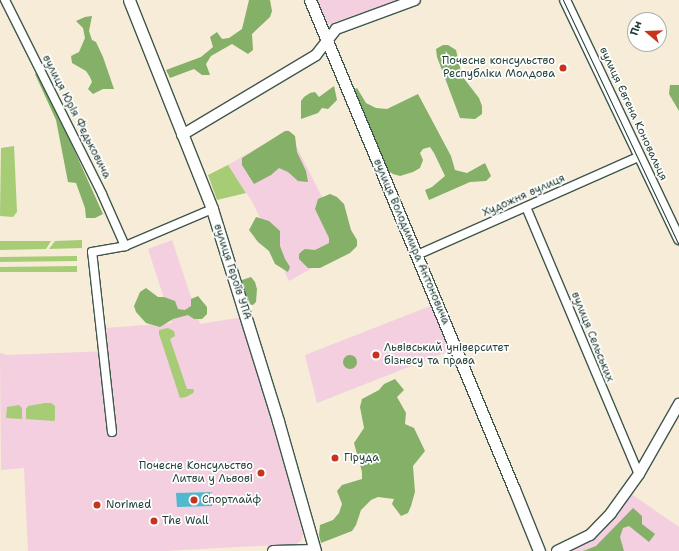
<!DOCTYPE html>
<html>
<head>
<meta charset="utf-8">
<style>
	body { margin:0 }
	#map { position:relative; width:679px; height:551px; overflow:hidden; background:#f6ecd8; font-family:"Shantell Sans",sans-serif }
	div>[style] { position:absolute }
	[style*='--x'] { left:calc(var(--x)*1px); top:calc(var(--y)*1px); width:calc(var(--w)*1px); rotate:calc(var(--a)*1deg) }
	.built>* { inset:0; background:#f3cfdf }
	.green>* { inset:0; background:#a6cc76 }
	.forest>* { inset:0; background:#84b067 }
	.round { border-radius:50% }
	.water>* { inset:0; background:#50b9cd }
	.roads { filter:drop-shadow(1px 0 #3f574d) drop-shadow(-1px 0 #3f574d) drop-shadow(0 1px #3f574d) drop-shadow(0 -1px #3f574d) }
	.minor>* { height:8px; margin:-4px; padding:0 4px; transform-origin:4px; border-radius:4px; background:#fff }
	.tertiary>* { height:10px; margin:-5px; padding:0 5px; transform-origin:5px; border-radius:5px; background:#fff }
	.secondary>* { height:11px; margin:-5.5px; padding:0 5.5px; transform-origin:5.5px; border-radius:5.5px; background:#fff }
	.tram>* { height:1px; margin:-0.5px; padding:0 0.5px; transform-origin:0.5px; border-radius:0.5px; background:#1f3d34 }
	.dots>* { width:11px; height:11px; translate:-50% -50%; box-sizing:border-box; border:2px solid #fff; border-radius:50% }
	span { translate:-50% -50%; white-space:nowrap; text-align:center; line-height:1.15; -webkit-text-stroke:3.5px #fff; paint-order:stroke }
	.poi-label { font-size:11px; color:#1f3d34 }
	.right { translate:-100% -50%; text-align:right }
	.left { translate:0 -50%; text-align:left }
	.street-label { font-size:11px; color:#1f3d34 }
	.north { position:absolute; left:627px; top:12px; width:40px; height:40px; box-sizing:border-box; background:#fff; border:1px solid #a5b1ae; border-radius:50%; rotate:289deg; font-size:11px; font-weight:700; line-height:16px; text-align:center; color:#1f3d34 }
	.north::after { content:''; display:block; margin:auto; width:14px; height:18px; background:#c8321e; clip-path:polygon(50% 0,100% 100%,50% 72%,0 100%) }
</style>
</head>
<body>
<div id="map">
	<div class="built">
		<div style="clip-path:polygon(311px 0,398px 0,327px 25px,323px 25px)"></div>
		<div style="clip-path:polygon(288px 130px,348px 248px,289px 281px,253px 203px,228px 165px)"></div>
		<div style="clip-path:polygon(172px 240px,200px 324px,243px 317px,303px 534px,301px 541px,296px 544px,164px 551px,28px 551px,24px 468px,1px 470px,0 353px,7px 355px,107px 351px,105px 328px,172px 323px,148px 249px)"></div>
		<div style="clip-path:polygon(433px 305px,452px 350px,317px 403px,305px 355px)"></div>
		<div style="clip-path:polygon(630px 493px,679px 527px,679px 551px,568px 551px)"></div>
	</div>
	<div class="green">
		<div style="clip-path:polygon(14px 146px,17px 212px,13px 217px,0 216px,1px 148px)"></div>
		<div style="clip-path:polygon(228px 165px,246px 193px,217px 200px,208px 175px)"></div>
		<div style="clip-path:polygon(82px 240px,82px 248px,49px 249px,55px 241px)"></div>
		<div style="clip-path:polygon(0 241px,51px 241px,46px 249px,0 250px)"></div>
		<div style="clip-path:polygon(77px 256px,77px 261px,0 262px,0 257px)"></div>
		<div style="clip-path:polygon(77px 266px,77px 272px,0 272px,0 267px)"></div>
		<div style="clip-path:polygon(168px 328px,174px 331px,175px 336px,170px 339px,187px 389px,193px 389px,194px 391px,193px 393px,186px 397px,180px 398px,159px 334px,159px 330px)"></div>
		<div style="clip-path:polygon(45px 403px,51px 403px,55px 406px,55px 419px,54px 421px,26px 419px,26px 409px,28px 406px)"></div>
		<div style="clip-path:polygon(19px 405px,22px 408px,22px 419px,6px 418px,7px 407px)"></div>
	</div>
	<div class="forest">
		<div style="clip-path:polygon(249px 0,270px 0,272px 11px,270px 17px,252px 34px,253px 50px,248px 54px,232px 44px,211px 56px,206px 64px,210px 75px,202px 75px,194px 69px,170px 78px,166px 70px,201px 57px,213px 47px,210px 37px,217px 32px,222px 39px,229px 38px,242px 29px)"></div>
		<div style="clip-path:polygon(92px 16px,89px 31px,92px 40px,96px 42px,103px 57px,114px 89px,103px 89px,93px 94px,88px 89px,92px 82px,90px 77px,86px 71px,72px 63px,71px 56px,79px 52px,85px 38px,83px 28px,76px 21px,85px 17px)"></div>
		<div style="clip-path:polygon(443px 45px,448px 45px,456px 50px,462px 76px,479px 98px,482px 106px,482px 114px,475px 119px,460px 118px,437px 57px,436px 49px)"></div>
		<div style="clip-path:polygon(39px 72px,103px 214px,95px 218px,86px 218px,85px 208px,76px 183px,68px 182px,56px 120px,35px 74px)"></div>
		<div style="clip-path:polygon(670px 85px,679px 85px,679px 111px,669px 94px)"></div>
		<div style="clip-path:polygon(334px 86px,337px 100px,328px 109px,322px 108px,318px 113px,301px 119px,301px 101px,304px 97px,310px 93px,315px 92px,319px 97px)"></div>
		<div style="clip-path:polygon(357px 88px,366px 103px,376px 108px,387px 109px,418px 94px,451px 156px,455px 170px,467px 173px,485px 163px,491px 176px,486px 181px,470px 182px,429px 200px,425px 190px,432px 187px,445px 176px,434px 153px,430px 147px,423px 149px,420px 153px,423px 160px,420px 168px,413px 172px,400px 176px,393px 174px,387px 170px,353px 90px)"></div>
		<div style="clip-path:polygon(285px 131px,289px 131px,295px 136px,297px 152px,306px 171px,308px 182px,298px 181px,288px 172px,279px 168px,271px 175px,254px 184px,242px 165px,242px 158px)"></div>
		<div style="clip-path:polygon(330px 194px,337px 197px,344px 204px,351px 230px,357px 240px,357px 246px,350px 253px,320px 268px,308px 268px,299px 259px,299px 254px,302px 251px,305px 249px,315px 250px,329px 243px,329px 238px,315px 209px,318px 199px)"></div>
		<div style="clip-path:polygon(256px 217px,269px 221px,280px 231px,280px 246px,285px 259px,290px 267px,288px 272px,275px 264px,269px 251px,258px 242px,249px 230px)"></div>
		<div style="clip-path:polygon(251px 277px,255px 282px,257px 289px,256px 302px,253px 305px,248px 304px,242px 285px,242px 280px)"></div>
		<div style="clip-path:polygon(146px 288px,158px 297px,164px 297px,175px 301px,178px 309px,185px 310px,191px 306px,191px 299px,198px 296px,207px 307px,207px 314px,202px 319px,194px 319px,188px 315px,173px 319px,160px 327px,146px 323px,136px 312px,134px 306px,140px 292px)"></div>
		<div class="round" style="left:343px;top:355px;width:14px;height:14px"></div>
		<div style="clip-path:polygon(395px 379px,404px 390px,397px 397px,406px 413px,405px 424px,414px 428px,425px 451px,413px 466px,415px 492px,411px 506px,408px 513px,401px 516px,392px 504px,394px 499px,378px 497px,371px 500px,361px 510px,356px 525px,352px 531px,321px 543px,319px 535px,320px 525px,333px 520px,339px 513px,342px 504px,337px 491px,342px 485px,362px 479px,362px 472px,354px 443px,364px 428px,360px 407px,362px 399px,379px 390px,384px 384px)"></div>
		<div style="clip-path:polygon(633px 508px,642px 516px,642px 524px,655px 534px,649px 542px,629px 526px,623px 528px,620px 537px,624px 551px,583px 551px,596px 546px)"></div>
	</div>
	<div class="water">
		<div style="clip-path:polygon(212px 492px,212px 506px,177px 507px,176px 493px)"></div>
	</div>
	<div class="roads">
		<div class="minor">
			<div style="--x:5;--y:0;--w:217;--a:63.4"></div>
			<div style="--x:102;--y:194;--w:57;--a:66.1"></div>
			<div style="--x:526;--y:207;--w:290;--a:67.1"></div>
			<div style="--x:417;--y:255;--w:244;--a:-23.9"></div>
			<div style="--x:112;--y:432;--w:181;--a:-96.3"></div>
			<div style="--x:92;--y:252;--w:34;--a:-10"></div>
			<div style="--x:125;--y:246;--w:95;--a:-23"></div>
		</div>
		<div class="tertiary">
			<div style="--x:565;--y:0;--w:265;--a:64.5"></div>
			<div style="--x:182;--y:135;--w:156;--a:-30.8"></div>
			<div style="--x:316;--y:55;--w:33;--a:-52"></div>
			<div style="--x:336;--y:29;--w:84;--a:-20.2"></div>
			<div style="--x:273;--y:551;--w:42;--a:-1.4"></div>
			<div style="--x:557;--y:551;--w:37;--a:-26"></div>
			<div style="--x:590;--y:535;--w:30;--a:-46"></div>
			<div style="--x:611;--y:513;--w:48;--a:-54.3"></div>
			<div style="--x:639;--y:474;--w:81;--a:-60.3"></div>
		</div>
		<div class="secondary">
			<div style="--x:129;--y:0;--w:225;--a:68.3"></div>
			<div style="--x:212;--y:209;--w:222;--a:72.7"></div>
			<div style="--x:278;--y:421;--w:135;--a:74.1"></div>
			<div style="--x:310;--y:0;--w:530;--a:67.36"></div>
			<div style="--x:514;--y:489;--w:67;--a:68"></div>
		</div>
	</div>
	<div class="tram">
		<div style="--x:563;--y:0;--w:271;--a:64.7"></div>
	</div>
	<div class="dots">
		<div style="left:563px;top:68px;background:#c8321e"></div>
		<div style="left:376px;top:355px;background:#c8321e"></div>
		<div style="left:335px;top:458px;background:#c8321e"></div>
		<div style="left:261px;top:473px;background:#c8321e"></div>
		<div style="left:194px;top:500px;background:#c8321e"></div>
		<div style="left:97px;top:505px;background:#c8321e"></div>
		<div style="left:154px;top:521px;background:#c8321e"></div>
	</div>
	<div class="poi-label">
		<span class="right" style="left:555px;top:68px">Почесне консульство<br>Республіки Молдова</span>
		<span class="left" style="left:384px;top:355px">Львівський університет<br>бізнесу та права</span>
		<span class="left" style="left:344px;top:458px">Гіруда</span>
		<span class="right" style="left:253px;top:473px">Почесне Консульство<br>Литви у Львові</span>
		<span class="left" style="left:202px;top:500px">Спортлайф</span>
		<span class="left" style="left:106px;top:505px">Norimed</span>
		<span class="left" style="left:162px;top:521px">The Wall</span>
	</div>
	<div class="street-label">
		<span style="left:633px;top:114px;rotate:65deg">вулиця Євгена Коновальця</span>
		<span style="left:76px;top:117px;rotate:63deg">вулиця Юрія Федьковича</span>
		<span style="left:524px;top:196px;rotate:-24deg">Художня вулиця</span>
		<span style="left:411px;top:242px;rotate:67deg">вулиця Володимира Антоновича</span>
		<span style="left:232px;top:272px;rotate:72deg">вулиця Героїв УПА</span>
		<span style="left:592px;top:337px;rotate:68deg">вулиця Сельських</span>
	</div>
	<div class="north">Пн</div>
</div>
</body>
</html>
